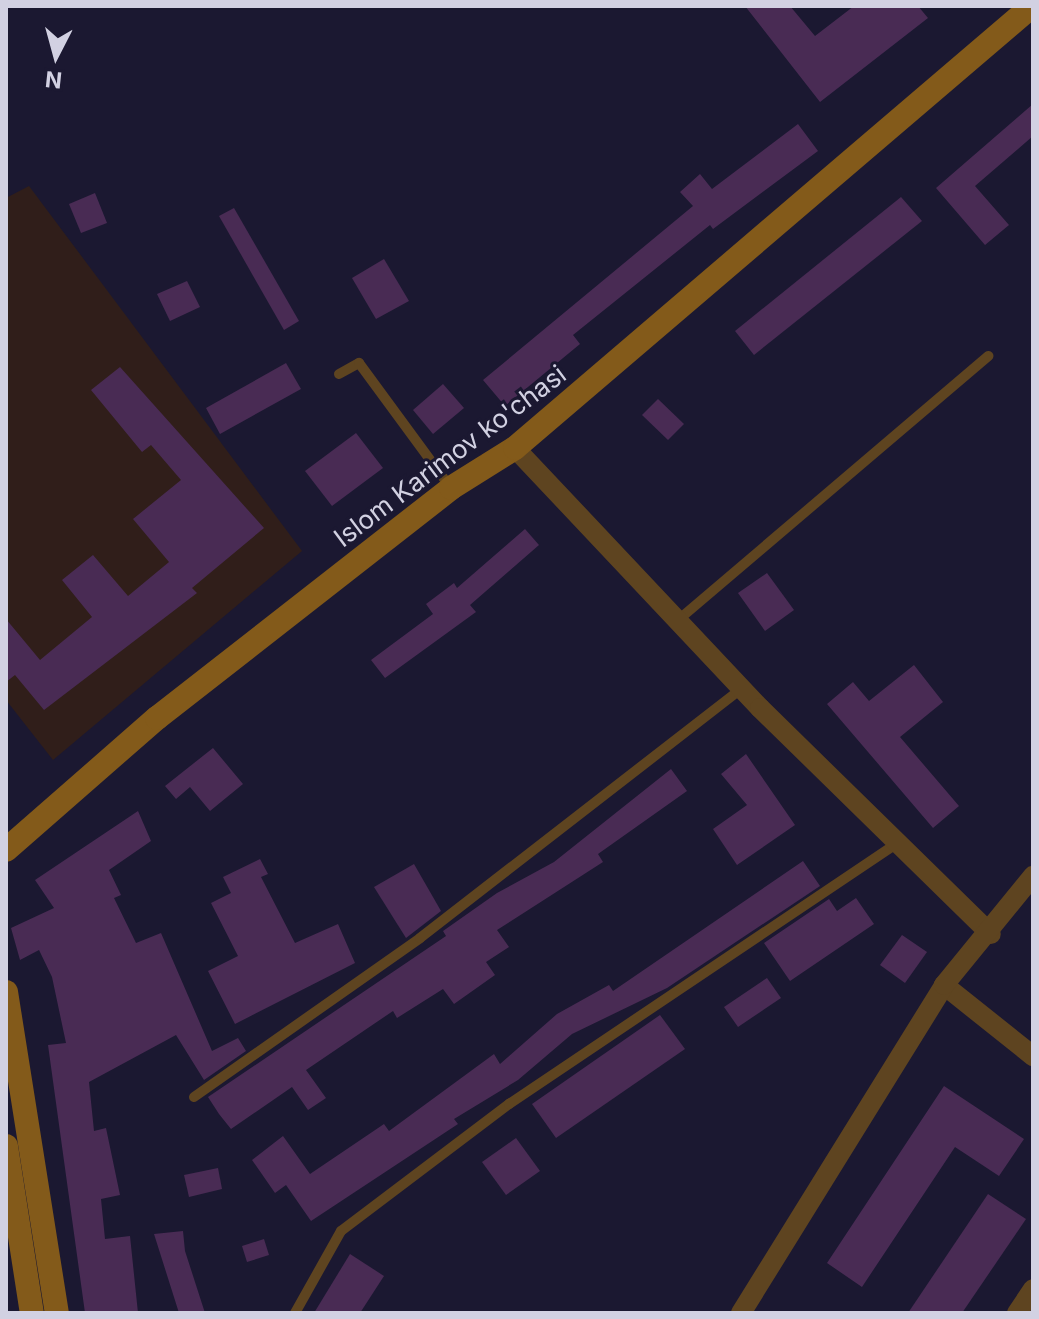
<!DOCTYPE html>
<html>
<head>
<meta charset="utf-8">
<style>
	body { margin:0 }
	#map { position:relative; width:1039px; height:1319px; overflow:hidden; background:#1b1831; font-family:Inter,sans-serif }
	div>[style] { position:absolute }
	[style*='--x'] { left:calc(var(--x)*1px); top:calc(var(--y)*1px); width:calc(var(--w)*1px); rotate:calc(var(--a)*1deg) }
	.education>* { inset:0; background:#301e1a }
	.building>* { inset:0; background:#492b54 }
	.service>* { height:10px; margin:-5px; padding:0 5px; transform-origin:5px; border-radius:5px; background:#5e4420 }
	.minor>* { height:20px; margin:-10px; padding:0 10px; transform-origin:10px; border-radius:10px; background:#5e4420 }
	.secondary>* { height:24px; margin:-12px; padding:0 12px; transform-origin:12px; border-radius:12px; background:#835a1a }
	span { translate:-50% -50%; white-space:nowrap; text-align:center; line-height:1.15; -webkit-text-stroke:6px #1b1831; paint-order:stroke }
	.street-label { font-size:26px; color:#d2d1e2 }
	.frame { position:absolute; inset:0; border:8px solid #d2d1e2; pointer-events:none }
	.north { position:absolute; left:16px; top:16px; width:80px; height:80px; -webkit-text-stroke:6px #1b1831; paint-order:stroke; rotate:186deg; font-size:22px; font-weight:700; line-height:32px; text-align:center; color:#d2d1e2 }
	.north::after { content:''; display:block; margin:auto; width:28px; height:36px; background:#d2d1e2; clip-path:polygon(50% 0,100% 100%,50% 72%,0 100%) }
</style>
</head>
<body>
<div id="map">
	<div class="education">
		<div style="clip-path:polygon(29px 186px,302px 551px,53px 760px,6px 700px,6px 198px)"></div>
	</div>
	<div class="building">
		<div style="clip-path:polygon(745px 6px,790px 6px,815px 36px,854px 6px,918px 6px,928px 18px,820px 102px)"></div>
		<div style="clip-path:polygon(1033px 104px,1033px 136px,975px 186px,1009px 225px,985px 245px,936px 188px)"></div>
		<div style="clip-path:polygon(798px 124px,818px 151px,713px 229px,710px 225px,573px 335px,580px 344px,505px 406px,483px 380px,693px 206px,680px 192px,700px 174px,712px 189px)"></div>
		<div style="clip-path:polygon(95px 193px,107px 223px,81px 233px,69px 204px)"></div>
		<div style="clip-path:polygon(901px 197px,922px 221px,754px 355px,735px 331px)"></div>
		<div style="clip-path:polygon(234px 208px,299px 321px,284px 330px,219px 216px)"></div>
		<div style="clip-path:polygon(384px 259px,409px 301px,376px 319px,352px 278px)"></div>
		<div style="clip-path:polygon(187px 281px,200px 307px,170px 321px,157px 294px)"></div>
		<div style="clip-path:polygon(286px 363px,301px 389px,220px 434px,206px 408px)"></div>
		<div style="clip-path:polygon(120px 367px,264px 528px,192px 588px,197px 593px,44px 710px,15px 675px,6px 682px,6px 619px,40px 660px,92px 617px,62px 580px,93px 555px,128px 596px,169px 562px,133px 519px,181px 480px,151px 445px,142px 452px,91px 390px)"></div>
		<div style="clip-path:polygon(443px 384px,464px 408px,433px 434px,413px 410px)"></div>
		<div style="clip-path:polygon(658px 399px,684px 424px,668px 440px,642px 415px)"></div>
		<div style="clip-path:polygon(356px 433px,383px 468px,332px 506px,305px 471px)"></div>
		<div style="clip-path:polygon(525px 529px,539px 545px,470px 605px,476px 612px,385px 678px,371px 660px,433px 614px,426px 604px,454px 583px,457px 588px)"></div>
		<div style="clip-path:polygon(767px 573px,794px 610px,765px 631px,738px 593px)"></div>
		<div style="clip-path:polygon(914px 665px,943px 702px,900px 737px,959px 806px,933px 828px,827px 704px,853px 682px,869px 701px)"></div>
		<div style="clip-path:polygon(213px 748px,243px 784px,210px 811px,190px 787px,176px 799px,165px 786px)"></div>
		<div style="clip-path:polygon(746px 754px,795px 825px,737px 865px,713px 829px,747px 805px,721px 774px)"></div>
		<div style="clip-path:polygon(671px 769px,687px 791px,598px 854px,603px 862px,497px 930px,509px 947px,486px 962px,495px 975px,454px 1004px,443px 989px,397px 1018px,393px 1011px,306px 1070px,326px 1098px,308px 1110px,292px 1087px,231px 1129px,219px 1114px,208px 1097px,446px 936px,443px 931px,497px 893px,554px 862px)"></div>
		<div style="clip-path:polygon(138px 811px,151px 841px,109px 870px,121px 895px,114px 898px,136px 943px,161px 933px,212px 1051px,238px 1038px,246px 1051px,204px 1080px,176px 1035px,89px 1082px,94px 1131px,106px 1128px,120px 1195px,101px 1199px,105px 1239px,130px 1236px,138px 1313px,85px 1313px,48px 1045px,66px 1043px,52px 977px,39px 950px,20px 960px,11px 928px,54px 908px,35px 880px)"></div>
		<div style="clip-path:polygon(260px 859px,268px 874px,261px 877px,295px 943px,338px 924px,355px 963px,235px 1024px,208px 971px,238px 956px,211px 903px,231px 893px,223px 877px)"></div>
		<div style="clip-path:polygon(803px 861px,820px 886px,667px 988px,572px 1034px,518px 1080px,454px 1119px,458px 1124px,311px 1221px,286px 1185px,275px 1193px,252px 1160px,283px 1136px,310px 1174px,384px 1124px,389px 1131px,494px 1054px,500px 1064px,557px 1014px,609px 985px,613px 991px)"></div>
		<div style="clip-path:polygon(414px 864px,441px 911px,406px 938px,374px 887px)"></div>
		<div style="clip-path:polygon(856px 898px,874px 924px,790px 981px,764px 943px,829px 899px,837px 911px)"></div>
		<div style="clip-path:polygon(902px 935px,927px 952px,905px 983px,880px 965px)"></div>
		<div style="clip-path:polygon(767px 978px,781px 998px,738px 1027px,724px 1007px)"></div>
		<div style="clip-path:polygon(660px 1015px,685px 1049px,556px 1138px,532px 1104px)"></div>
		<div style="clip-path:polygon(944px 1086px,1024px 1139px,999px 1176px,955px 1147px,862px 1287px,827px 1263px)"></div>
		<div style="clip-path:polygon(516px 1138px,540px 1171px,506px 1195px,482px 1162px)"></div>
		<div style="clip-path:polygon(218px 1168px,222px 1189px,189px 1197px,184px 1175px)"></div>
		<div style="clip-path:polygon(988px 1194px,1026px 1219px,962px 1313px,908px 1313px)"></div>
		<div style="clip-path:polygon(183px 1231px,185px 1251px,205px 1313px,179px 1313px,154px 1234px)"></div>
		<div style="clip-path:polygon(264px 1239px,269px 1255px,247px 1262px,242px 1246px)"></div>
		<div style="clip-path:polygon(350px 1254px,384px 1276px,360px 1313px,314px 1313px)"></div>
	</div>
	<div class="service">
		<div style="--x:339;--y:374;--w:23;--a:-29"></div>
		<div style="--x:359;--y:363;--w:154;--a:53.7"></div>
		<div style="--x:677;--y:621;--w:409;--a:-40.4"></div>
		<div style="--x:194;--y:1097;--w:276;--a:-35.1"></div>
		<div style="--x:420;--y:938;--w:406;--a:-37.8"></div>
		<div style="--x:295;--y:1313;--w:94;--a:-60.7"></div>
		<div style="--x:341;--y:1231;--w:211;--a:-37.1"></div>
		<div style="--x:509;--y:1104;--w:468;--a:-33.9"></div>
	</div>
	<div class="minor">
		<div style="--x:515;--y:448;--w:357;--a:46.7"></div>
		<div style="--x:760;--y:708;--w:323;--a:44.4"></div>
		<div style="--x:944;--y:985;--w:114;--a:38.6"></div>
		<div style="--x:741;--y:1313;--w:386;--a:-58.2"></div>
		<div style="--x:944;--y:985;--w:141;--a:-50.8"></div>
		<div style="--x:1017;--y:1313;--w:29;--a:-56"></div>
	</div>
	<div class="secondary">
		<div style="--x:6;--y:850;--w:201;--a:-41.2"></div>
		<div style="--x:157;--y:718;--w:373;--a:-38"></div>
		<div style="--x:451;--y:488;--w:75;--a:-32"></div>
		<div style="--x:515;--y:448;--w:680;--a:-40.53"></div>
		<div style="--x:6;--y:992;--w:325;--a:81"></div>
		<div style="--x:6;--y:1146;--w:169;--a:81.2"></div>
	</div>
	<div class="street-label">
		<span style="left:450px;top:456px;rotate:-37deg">Islom Karimov ko'chasi</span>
	</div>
	<div class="frame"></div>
	<div class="north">N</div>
</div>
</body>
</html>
